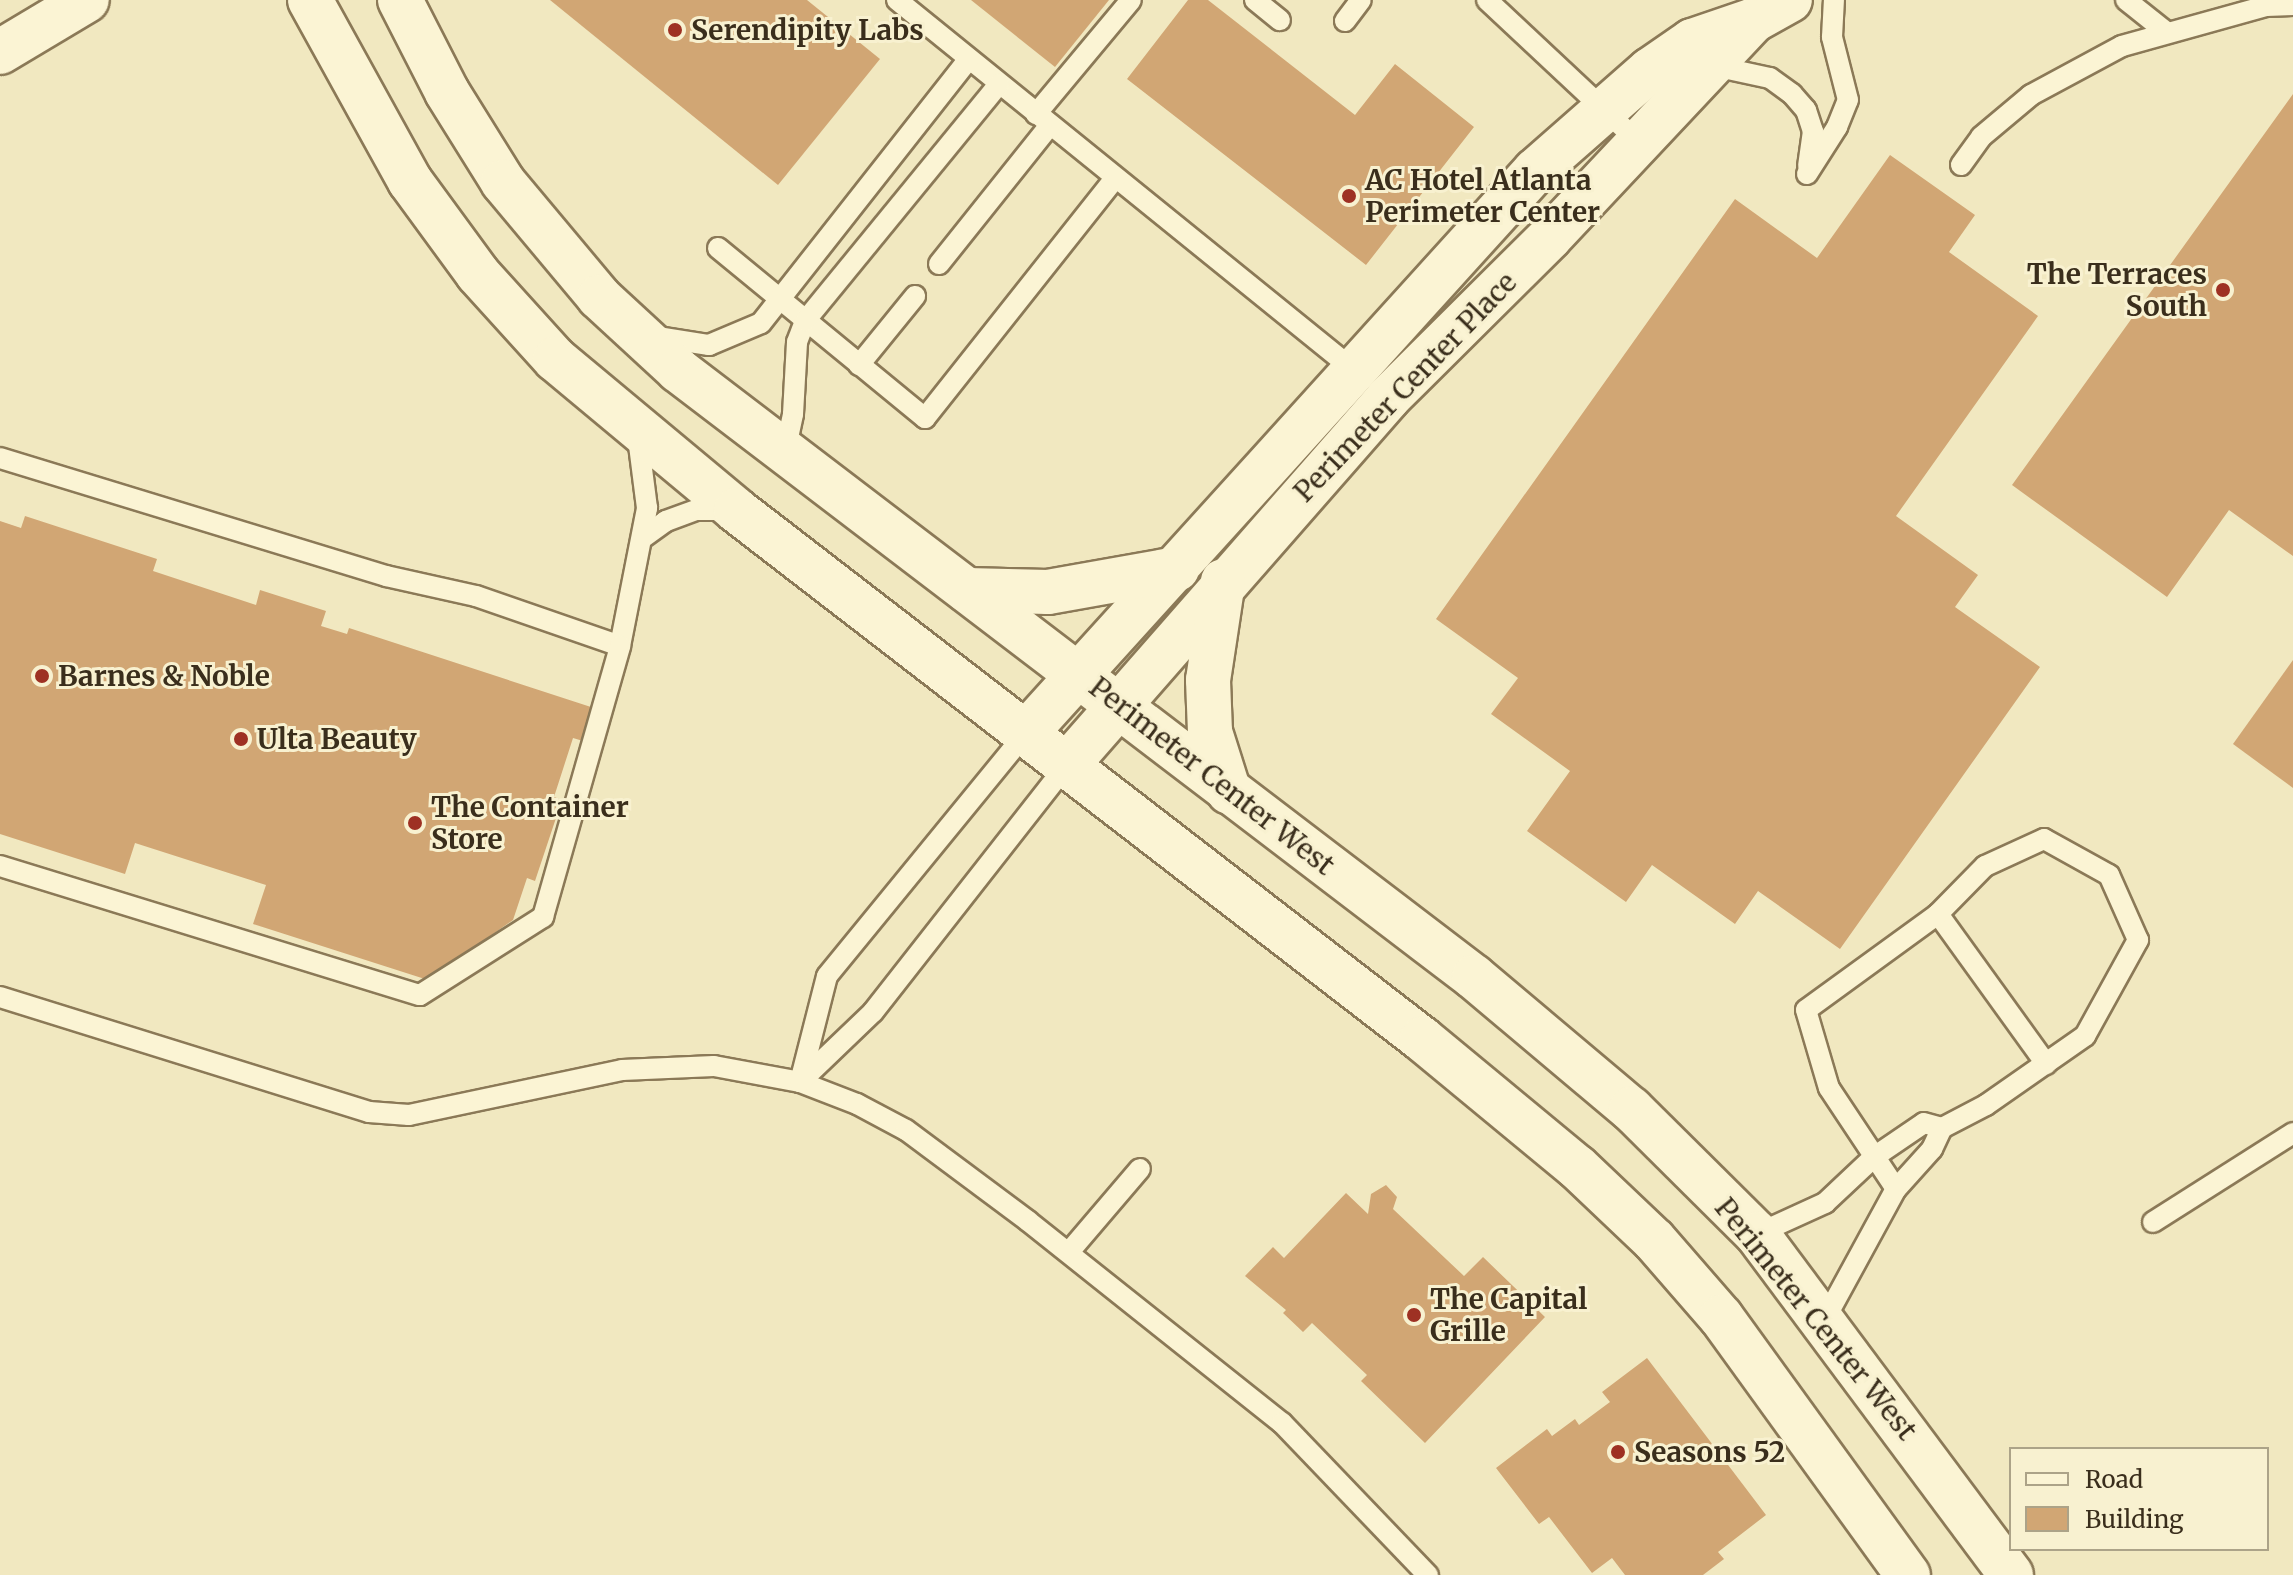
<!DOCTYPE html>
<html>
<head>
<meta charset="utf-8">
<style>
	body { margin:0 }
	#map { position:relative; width:2293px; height:1575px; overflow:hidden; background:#f1e8c0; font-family:Merriweather,serif }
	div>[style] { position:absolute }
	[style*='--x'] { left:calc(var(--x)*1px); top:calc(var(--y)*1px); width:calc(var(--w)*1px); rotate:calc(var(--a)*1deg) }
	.building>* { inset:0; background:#d1a674 }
	.roads { filter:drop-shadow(2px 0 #8b7957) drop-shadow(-2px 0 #8b7957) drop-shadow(0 2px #8b7957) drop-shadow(0 -2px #8b7957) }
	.service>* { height:20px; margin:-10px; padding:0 10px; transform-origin:10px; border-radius:10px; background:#fbf4d4 }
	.tertiary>* { height:44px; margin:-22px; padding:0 22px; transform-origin:22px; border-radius:22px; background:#fbf4d4 }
	.secondary>* { height:44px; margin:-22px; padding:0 22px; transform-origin:22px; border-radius:22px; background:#fbf4d4 }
	.dots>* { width:22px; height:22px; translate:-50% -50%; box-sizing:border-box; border:4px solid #f8f1d0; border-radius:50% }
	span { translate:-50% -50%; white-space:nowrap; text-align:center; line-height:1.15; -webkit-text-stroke:6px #f8f1d0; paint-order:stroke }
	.poi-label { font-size:28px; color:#3a2e1c; font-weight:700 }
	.left { translate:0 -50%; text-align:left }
	.right { translate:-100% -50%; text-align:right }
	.street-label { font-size:28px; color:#3a2e1c }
	.legend { position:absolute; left:2009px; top:1447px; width:260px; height:104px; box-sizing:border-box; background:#f8f1d0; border:2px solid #aca388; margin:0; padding:10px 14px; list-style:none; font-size:24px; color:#3a2e1c }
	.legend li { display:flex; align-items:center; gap:16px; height:40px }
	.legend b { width:40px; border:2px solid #aca388 }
</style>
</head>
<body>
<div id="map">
	<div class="building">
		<div style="clip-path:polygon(550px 0,807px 0,880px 59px,778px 185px)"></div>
		<div style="clip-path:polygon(971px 0,1109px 0,1055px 67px)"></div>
		<div style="clip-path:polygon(1188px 0,1208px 0,1355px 115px,1395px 64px,1474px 127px,1366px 265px,1127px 79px)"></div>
		<div style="clip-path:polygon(2293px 94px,2293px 556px,2229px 510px,2167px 597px,2012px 485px)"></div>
		<div style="clip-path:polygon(1890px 155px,1975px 215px,1949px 252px,2038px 316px,1896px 516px,1978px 575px,1955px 607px,2040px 667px,1840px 949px,1758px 891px,1735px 924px,1652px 865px,1626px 902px,1527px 831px,1570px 771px,1491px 714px,1518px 678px,1436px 619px,1735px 199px,1817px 258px)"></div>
		<div style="clip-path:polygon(25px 516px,157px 559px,153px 571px,256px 605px,260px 590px,326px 611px,321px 626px,347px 634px,349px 628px,594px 708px,583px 741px,573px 738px,554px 797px,562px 800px,535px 881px,527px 878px,513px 920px,428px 980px,253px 924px,266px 885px,135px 843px,125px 874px,0 834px,0 521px,21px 528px)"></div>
		<div style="clip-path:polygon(2293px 660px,2293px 788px,2233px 744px)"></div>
		<div style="clip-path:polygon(1386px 1185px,1397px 1197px,1393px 1209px,1464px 1276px,1483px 1257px,1545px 1317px,1425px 1443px,1361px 1381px,1367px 1375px,1312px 1323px,1303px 1332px,1283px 1313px,1286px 1310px,1245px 1276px,1273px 1247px,1284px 1258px,1346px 1193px,1368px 1214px,1371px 1194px)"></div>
		<div style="clip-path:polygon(1647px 1358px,1766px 1515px,1718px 1552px,1724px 1559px,1703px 1575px,1625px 1575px,1612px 1558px,1592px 1573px,1549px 1517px,1539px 1524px,1496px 1468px,1547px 1429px,1552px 1436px,1575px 1419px,1579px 1425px,1610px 1402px,1602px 1392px)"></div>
	</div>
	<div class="roads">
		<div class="service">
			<div style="--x:897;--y:0;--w:588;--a:38.99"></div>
			<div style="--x:1255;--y:0;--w:32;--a:39"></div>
			<div style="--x:1487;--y:0;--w:208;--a:43.1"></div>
			<div style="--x:2126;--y:0;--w:50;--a:38.5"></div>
			<div style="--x:1345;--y:21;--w:26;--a:-53"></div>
			<div style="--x:1714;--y:66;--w:57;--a:12.1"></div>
			<div style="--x:1770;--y:78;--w:27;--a:36"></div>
			<div style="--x:1792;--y:94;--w:21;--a:49"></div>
			<div style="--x:1806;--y:110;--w:22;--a:72"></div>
			<div style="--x:1813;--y:131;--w:35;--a:98"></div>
			<div style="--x:1036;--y:114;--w:148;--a:-50.2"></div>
			<div style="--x:1961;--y:165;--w:34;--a:-54"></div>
			<div style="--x:1981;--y:137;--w:65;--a:-40"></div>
			<div style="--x:2031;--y:95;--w:103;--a:-28.3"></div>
			<div style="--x:2122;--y:46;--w:149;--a:-15.5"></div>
			<div style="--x:2266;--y:6;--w:27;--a:-2"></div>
			<div style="--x:1807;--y:174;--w:56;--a:-57.4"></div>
			<div style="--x:1837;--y:127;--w:29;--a:-68"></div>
			<div style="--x:1848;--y:100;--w:65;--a:-104.3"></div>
			<div style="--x:1832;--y:37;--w:37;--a:-87"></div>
			<div style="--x:718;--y:248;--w:268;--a:39.4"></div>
			<div style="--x:925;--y:418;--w:306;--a:-51.6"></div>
			<div style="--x:939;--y:264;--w:178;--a:-51.4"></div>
			<div style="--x:651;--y:336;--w:59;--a:8.8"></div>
			<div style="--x:709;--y:345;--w:56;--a:-22.9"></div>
			<div style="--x:761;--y:323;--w:336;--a:-51.8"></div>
			<div style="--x:859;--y:365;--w:89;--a:-50.9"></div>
			<div style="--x:785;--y:452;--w:39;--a:-78"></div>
			<div style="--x:793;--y:414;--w:72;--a:-86.8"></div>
			<div style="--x:797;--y:342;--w:22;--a:-69"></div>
			<div style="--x:805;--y:321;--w:306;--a:-50.7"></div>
			<div style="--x:0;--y:458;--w:404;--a:17"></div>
			<div style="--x:386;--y:576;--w:92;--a:12.5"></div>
			<div style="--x:476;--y:596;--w:152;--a:19.1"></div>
			<div style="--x:620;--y:646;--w:141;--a:-78.9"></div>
			<div style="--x:647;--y:508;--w:71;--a:-97.3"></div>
			<div style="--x:644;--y:537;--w:27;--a:-36"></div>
			<div style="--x:666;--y:521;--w:33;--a:-20"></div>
			<div style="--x:697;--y:510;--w:32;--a:0"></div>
			<div style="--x:0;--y:866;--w:439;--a:17.1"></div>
			<div style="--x:420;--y:995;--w:146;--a:-32.4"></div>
			<div style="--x:543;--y:917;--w:282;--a:-74.1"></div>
			<div style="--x:1938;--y:914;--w:185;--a:54.2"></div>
			<div style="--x:0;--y:997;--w:387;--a:17.3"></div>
			<div style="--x:369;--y:1112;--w:40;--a:4.3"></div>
			<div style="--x:409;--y:1115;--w:218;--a:-11.9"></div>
			<div style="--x:622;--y:1070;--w:92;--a:-2.5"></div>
			<div style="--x:714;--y:1066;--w:87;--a:10.5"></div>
			<div style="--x:800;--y:1082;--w:61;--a:21.1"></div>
			<div style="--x:857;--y:1104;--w:55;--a:28"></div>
			<div style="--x:906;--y:1130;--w:152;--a:36.7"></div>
			<div style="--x:1028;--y:1221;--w:325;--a:38.5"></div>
			<div style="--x:1282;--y:1423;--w:211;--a:46.2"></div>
			<div style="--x:800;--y:1082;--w:109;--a:-75.7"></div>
			<div style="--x:827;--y:976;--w:313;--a:-50.7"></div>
			<div style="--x:800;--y:1082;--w:101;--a:-43.8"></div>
			<div style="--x:873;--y:1012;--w:314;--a:-51.9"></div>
			<div style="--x:2153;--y:1222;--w:166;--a:-32.4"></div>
			<div style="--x:1757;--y:1234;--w:75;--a:-24.5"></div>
			<div style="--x:1825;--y:1203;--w:67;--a:-43.2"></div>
			<div style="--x:1874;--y:1157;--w:60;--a:-34.2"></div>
			<div style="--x:1924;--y:1123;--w:19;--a:16"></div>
			<div style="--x:1069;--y:1252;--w:109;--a:-49.5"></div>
			<div style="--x:1825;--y:1319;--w:148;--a:-61.4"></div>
			<div style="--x:1896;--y:1189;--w:54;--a:-48"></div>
			<div style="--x:1932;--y:1149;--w:23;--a:-65"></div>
			<div style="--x:1942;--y:1128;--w:50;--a:-27.6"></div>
			<div style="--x:1986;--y:1105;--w:121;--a:-34.9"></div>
			<div style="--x:2085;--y:1036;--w:110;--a:-61.1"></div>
			<div style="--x:2138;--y:940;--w:71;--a:-114"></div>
			<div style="--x:2109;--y:875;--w:74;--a:-151"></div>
			<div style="--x:2044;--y:839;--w:65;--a:155.4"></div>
			<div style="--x:1985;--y:866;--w:67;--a:134.4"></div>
			<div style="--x:1938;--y:914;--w:163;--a:144"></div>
			<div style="--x:1806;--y:1010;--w:81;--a:73.6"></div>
			<div style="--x:1829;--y:1088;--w:121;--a:56.4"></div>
		</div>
		<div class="tertiary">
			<div style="--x:1025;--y:734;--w:760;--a:-47.83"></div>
			<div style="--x:1535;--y:171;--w:153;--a:-41.3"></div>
			<div style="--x:1650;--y:70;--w:51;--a:-34.6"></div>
			<div style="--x:1692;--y:41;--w:65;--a:-18.7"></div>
			<div style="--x:1754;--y:20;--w:41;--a:-29.1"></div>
			<div style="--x:1067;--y:765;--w:488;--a:-48.8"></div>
			<div style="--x:1388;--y:398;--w:228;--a:-44.8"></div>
			<div style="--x:1550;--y:237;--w:295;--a:-46.8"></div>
		</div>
		<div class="secondary">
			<div style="--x:310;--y:0;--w:207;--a:61.1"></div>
			<div style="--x:410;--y:181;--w:115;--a:53.8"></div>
			<div style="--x:478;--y:274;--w:115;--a:47.8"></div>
			<div style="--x:555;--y:359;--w:236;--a:39.8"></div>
			<div style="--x:736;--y:510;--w:866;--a:37.64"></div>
			<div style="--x:1422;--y:1039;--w:201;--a:39.6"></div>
			<div style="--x:1577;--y:1167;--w:106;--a:43.5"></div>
			<div style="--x:1654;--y:1240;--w:102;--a:49"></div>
			<div style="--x:1721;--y:1317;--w:319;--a:54.1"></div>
			<div style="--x:400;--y:0;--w:103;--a:62.9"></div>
			<div style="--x:447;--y:92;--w:106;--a:58.1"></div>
			<div style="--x:503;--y:182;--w:150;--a:50.1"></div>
			<div style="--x:599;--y:297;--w:108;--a:42.7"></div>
			<div style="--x:678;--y:370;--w:1001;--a:37.33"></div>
			<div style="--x:1474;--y:977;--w:205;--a:40.1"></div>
			<div style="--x:1631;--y:1109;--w:177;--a:44.8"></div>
			<div style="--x:1757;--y:1234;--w:425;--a:53.3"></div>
			<div style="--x:0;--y:52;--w:101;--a:-30.9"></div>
			<div style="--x:1223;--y:581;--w:100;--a:98.6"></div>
			<div style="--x:1208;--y:680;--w:52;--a:87.8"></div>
			<div style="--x:1210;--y:732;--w:63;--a:72.4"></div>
			<div style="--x:967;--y:590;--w:81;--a:1.4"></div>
			<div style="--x:1048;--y:592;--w:131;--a:-10.1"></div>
		</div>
	</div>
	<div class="dots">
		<div style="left:675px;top:30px;background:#9e3123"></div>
		<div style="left:1349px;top:196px;background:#9e3123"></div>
		<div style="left:2223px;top:290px;background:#9e3123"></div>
		<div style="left:42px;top:676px;background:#9e3123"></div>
		<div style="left:241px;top:739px;background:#9e3123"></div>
		<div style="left:415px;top:823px;background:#9e3123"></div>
		<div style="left:1414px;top:1315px;background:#9e3123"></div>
		<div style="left:1618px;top:1452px;background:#9e3123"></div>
	</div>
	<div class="poi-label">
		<span class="left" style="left:691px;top:30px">Serendipity Labs</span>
		<span class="left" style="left:1365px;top:196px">AC Hotel Atlanta<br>Perimeter Center</span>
		<span class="right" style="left:2207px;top:290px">The Terraces<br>South</span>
		<span class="left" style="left:58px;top:676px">Barnes &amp; Noble</span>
		<span class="left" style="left:257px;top:739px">Ulta Beauty</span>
		<span class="left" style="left:431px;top:823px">The Container<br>Store</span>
		<span class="left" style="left:1430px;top:1315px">The Capital<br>Grille</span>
		<span class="left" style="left:1634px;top:1452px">Seasons 52</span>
	</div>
	<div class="street-label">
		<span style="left:1405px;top:387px;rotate:-46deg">Perimeter Center Place</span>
		<span style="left:1212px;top:776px;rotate:38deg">Perimeter Center West</span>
		<span style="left:1816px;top:1319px;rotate:51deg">Perimeter Center West</span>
	</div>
	<ul class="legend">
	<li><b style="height:10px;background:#fbf4d4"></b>Road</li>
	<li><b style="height:22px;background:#d1a674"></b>Building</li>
	</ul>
</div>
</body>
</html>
